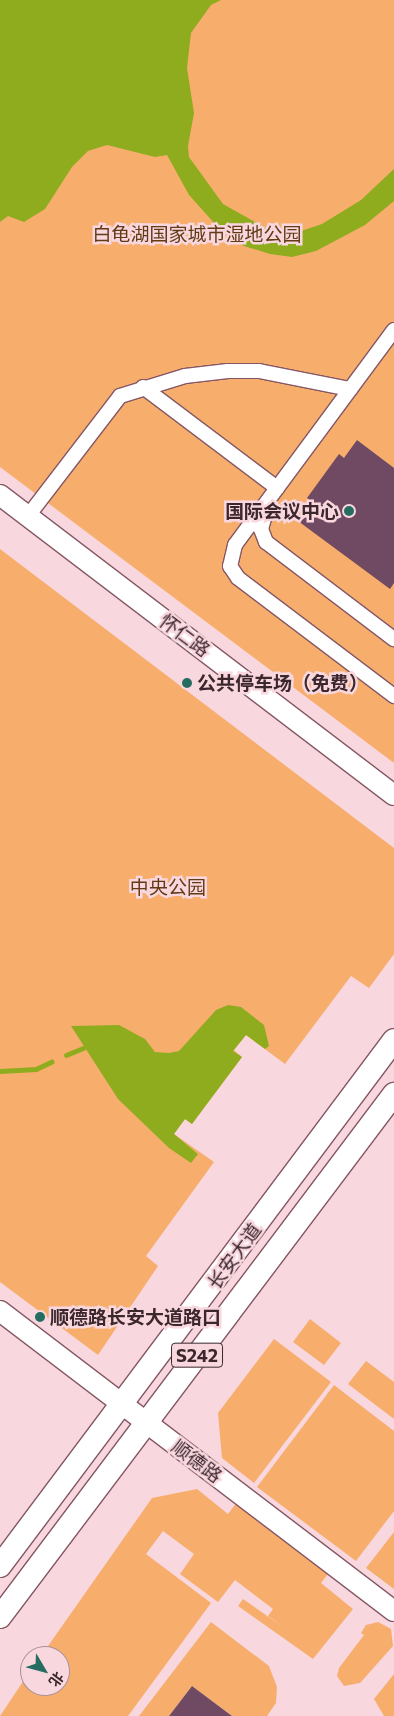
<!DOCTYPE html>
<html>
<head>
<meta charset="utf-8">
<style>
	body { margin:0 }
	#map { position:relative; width:394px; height:1716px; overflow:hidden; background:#f8d7df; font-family:Commissioner,"Noto Sans SC",sans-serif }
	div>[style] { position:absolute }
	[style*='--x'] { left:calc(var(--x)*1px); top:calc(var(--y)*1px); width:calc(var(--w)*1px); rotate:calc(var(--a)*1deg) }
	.green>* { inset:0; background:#f7ae6d }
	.water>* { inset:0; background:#8fac1f }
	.stream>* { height:4.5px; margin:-2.25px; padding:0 2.25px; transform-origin:2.25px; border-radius:2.25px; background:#8fac1f }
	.building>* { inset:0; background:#704962 }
	.roads { filter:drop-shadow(1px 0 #855764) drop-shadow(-1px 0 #855764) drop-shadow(0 1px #855764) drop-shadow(0 -1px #855764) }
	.street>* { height:14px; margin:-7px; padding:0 7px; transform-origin:7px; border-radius:7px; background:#fff }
	.secondary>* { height:20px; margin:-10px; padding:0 10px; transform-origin:10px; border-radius:10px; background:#fff }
	.primary>* { height:22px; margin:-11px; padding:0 11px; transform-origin:11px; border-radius:11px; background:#fff }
	.dots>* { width:14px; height:14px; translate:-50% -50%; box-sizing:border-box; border:2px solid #f8d7df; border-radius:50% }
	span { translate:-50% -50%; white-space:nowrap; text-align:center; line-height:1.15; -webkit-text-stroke:5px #f8d7df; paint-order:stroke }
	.shield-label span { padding:1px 4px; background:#f8d7df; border:1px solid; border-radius:4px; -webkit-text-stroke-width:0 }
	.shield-label { font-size:18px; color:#3b272c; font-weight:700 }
	.park-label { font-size:19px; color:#623b15 }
	.poi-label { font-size:19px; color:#3b272c; font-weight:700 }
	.right { translate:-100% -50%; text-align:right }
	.left { translate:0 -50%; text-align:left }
	.street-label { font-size:19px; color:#3b272c }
	.north { position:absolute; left:20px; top:1646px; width:50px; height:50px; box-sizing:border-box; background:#f8d7df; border:1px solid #ac9197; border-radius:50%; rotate:127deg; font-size:14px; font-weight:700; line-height:20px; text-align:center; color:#3b272c }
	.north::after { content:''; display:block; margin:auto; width:18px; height:22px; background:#256c61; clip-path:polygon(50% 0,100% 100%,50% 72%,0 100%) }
</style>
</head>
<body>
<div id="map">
	<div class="green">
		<div style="clip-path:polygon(0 0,394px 0,394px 763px,0 467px)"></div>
		<div style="clip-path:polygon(0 549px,394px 848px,394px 954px,369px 988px,351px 976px,285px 1064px,246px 1035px,234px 1050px,242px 1057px,192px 1124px,185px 1119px,174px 1134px,214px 1162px,146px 1256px,158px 1266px,98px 1355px,0 1282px)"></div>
		<div style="clip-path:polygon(310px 1319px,341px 1343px,324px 1365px,293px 1342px)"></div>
		<div style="clip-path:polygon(274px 1339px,331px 1382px,254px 1483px,222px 1458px,218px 1413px)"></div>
		<div style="clip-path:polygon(366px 1361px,394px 1382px,394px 1419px,348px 1384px)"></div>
		<div style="clip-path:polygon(334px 1385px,394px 1431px,394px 1511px,356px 1561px,257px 1487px)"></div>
		<div style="clip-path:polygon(197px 1489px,228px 1514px,237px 1502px,328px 1574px,321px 1583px,353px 1609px,313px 1659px,238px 1606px,243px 1599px,286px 1629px,268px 1616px,273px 1609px,235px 1580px,218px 1602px,180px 1574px,194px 1554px,163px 1531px,146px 1554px,211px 1603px,128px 1716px,0 1716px,30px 1671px,30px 1686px,60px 1686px,60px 1656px,41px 1656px,152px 1498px)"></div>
		<div style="clip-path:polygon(394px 1532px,394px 1589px,366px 1568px)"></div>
		<div style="clip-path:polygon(211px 1622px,269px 1666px,277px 1687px,276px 1703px,267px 1716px,232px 1716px,192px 1686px,169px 1716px,139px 1716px)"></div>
		<div style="clip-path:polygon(378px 1622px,391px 1629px,393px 1646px,360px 1683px,344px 1686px,337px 1676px,339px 1668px,364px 1635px,361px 1633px,366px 1625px)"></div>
		<div style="clip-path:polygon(394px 1674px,394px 1716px,384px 1716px,374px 1699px)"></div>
	</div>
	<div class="water">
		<div style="clip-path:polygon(0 0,221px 0,211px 5px,191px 33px,187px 68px,194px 113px,188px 146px,189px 157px,223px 204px,273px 232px,295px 233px,322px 224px,361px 200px,394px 169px,394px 201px,365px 225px,316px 251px,292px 257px,270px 254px,244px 246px,215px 224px,189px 195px,167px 155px,155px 157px,107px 145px,88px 151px,72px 167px,45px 209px,24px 222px,8px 216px,0 222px)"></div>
		<div style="clip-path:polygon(228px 1005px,241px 1007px,264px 1025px,269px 1046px,265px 1049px,246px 1035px,233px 1051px,242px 1057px,192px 1124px,185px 1119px,174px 1134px,198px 1154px,191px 1163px,169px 1148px,118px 1099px,71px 1026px,119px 1025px,145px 1039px,155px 1052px,169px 1053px,179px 1051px,216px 1010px)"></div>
	</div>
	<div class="stream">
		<div style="--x:66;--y:1055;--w:18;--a:-22"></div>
		<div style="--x:0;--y:1071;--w:36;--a:-3"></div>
		<div style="--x:36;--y:1069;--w:17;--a:-25"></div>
	</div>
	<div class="building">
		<div style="clip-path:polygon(357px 440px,394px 468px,394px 583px,390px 589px,298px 521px,312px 502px,307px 498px,339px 454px,344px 458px)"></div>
		<div style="clip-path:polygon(192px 1686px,232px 1716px,169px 1716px)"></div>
	</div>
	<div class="roads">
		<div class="street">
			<div style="--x:394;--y:330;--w:267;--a:126.5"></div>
			<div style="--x:235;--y:545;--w:22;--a:103"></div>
			<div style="--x:230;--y:566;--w:14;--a:56"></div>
			<div style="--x:238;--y:578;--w:196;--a:37.1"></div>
			<div style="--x:143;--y:387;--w:168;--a:37"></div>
			<div style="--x:267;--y:509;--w:21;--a:107"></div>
			<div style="--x:261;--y:529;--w:14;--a:69"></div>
			<div style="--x:266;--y:542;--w:161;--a:37.2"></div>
			<div style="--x:28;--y:516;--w:151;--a:-52.5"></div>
			<div style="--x:120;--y:396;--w:68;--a:-17.1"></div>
			<div style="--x:185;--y:376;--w:43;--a:-6.6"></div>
			<div style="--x:228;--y:371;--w:31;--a:0"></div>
			<div style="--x:259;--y:371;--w:93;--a:11.2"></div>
		</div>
		<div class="secondary">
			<div style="--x:0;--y:495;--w:495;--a:37.3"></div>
			<div style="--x:0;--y:1311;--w:495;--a:37.3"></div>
		</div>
		<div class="primary">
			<div style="--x:0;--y:1566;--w:657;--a:-53.16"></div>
			<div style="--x:0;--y:1617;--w:655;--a:-53.01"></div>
		</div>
	</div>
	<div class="dots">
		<div style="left:349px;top:511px;background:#256c61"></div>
		<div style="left:187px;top:683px;background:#256c61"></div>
		<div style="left:40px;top:1317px;background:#256c61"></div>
	</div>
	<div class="shield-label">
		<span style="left:197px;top:1355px">S242</span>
	</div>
	<div class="park-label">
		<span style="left:197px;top:234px">白龟湖国家城市湿地公园</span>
		<span style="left:168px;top:887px">中央公园</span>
	</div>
	<div class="poi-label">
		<span class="right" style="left:339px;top:511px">国际会议中心</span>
		<span class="left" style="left:197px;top:683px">公共停车场（免费）</span>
		<span class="left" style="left:50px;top:1317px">顺德路长安大道路口</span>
	</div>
	<div class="street-label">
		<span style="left:185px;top:635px;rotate:37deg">怀仁路</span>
		<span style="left:234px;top:1256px;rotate:-54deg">长安大道</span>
		<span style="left:197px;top:1461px;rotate:37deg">顺德路</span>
	</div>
	<div class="north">北</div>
</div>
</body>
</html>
